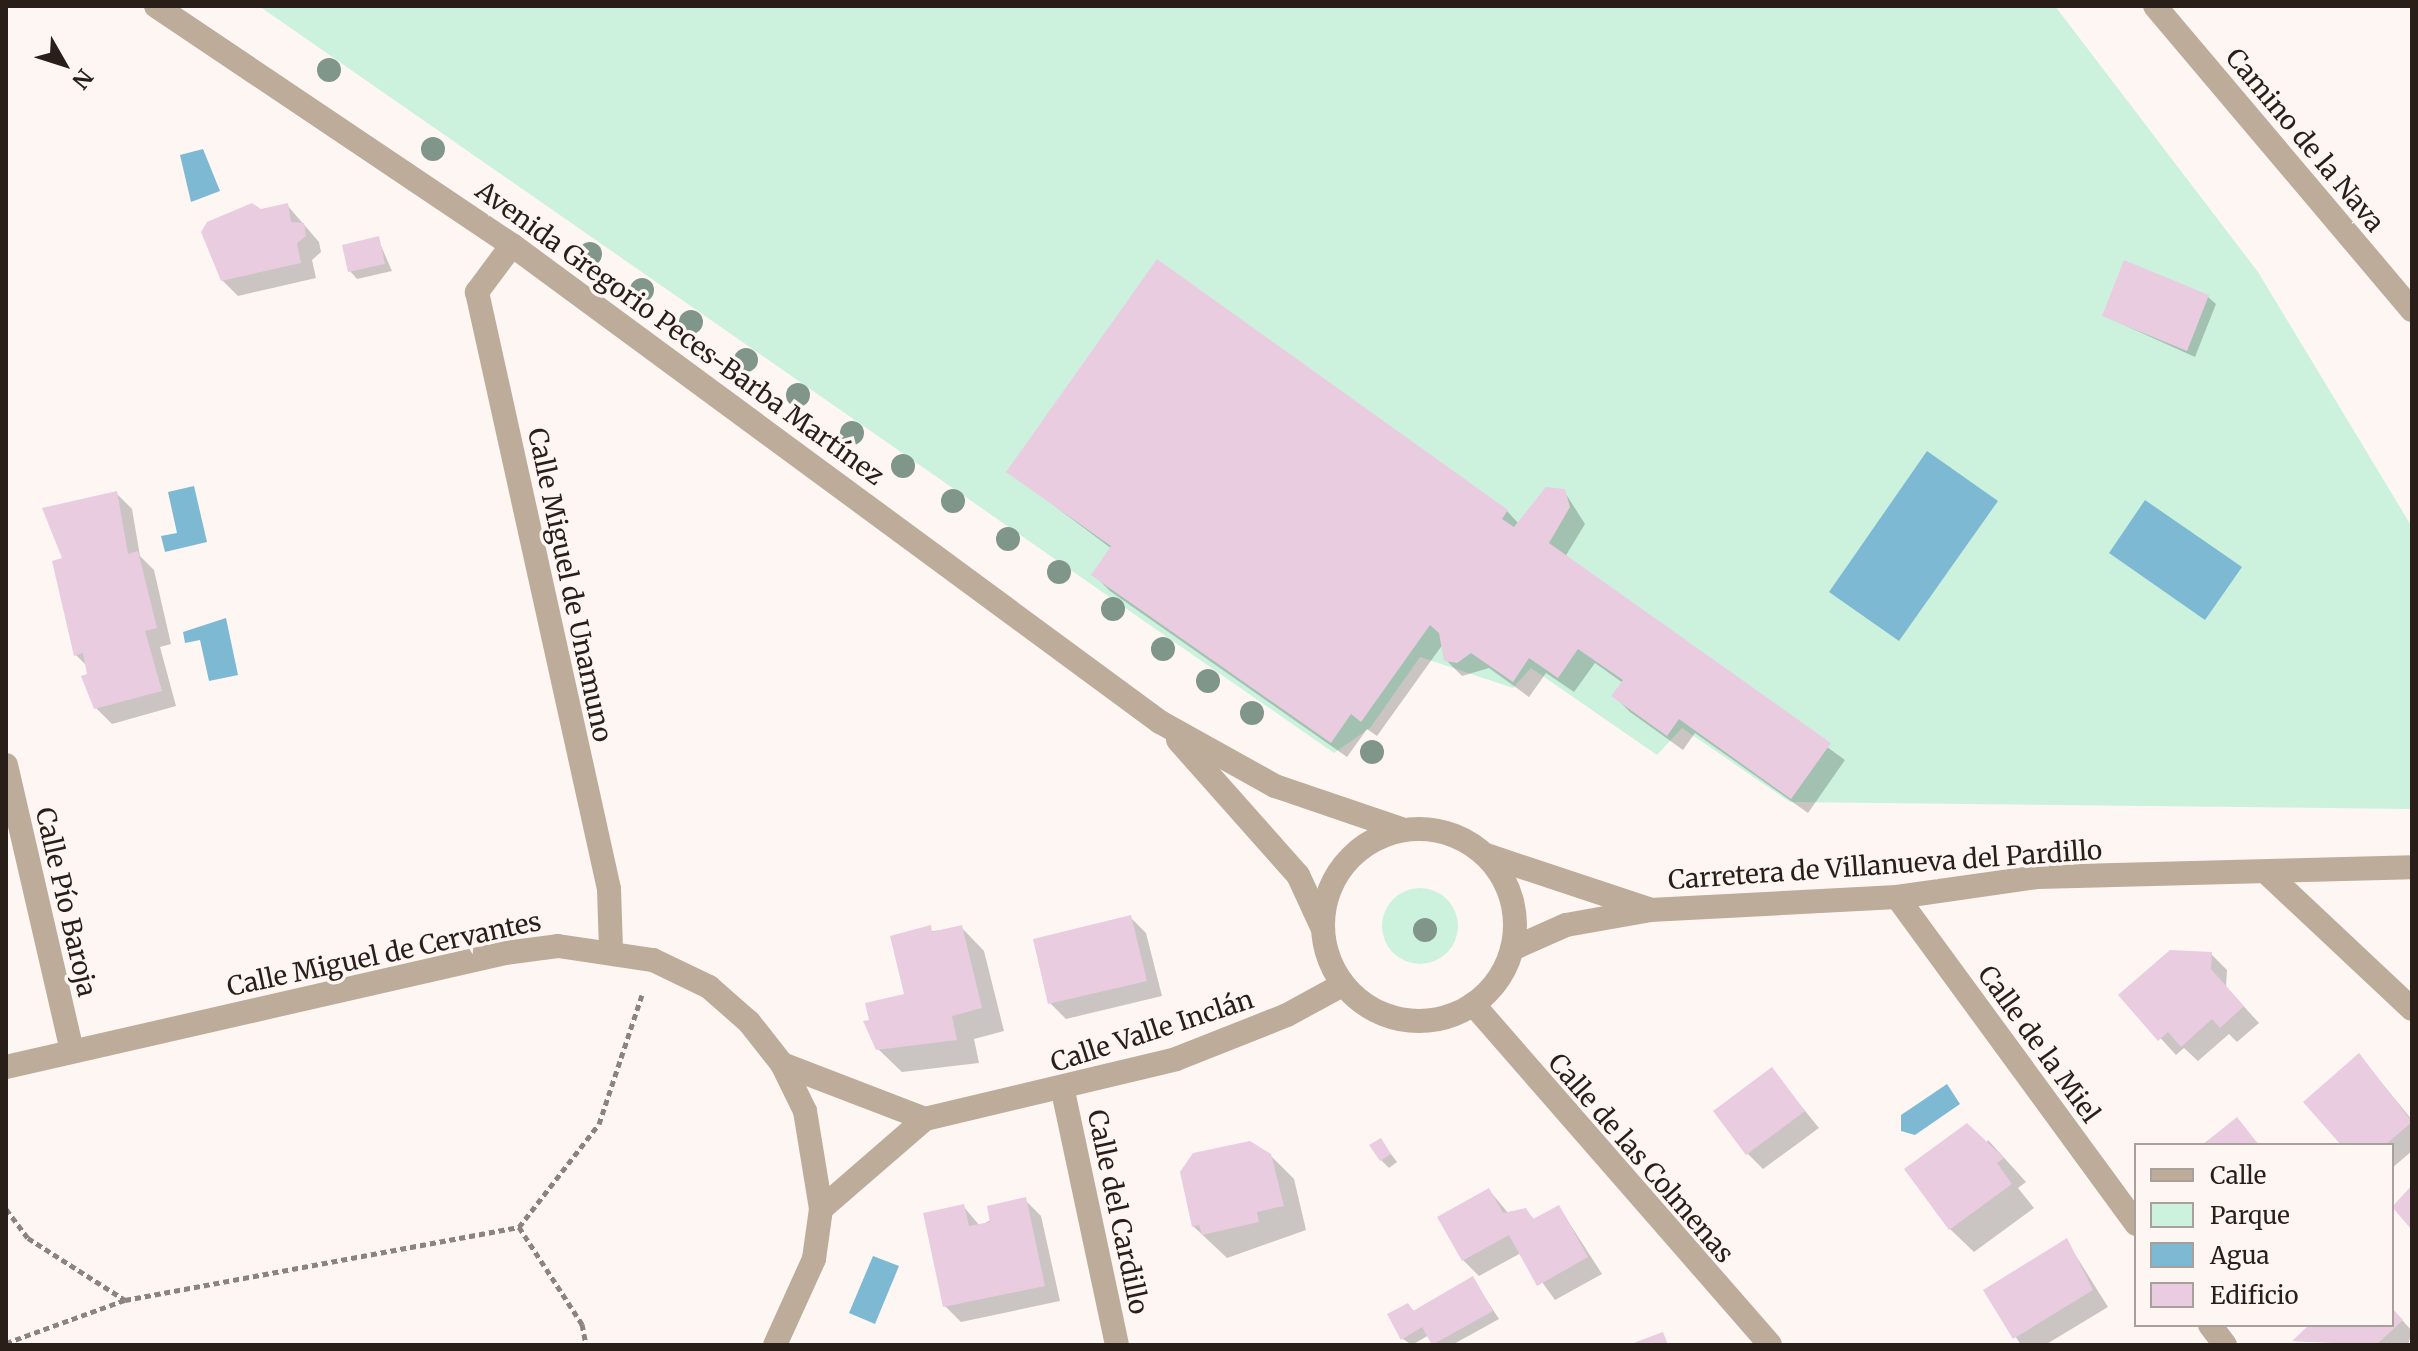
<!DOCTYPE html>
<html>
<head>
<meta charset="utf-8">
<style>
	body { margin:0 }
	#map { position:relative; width:2418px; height:1351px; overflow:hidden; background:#fdf6f3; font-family:Merriweather,serif }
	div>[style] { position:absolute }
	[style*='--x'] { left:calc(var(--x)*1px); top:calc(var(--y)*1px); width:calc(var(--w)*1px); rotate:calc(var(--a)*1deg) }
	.green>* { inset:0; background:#ccf2de }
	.round { border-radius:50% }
	.water>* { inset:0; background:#7eb9d4 }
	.shadow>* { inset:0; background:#0003 }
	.building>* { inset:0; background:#eacce0 }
	.path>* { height:5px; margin-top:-2.5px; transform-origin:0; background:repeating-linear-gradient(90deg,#8c827e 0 6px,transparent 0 10px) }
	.minor>* { height:24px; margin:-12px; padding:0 12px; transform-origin:12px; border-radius:12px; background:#bdac99 }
	.minor>.ring { margin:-12px; padding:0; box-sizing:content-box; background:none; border:24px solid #bdac99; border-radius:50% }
	.trees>* { width:24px; height:24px; margin:-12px; border-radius:50%; background:#80968a }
	span { translate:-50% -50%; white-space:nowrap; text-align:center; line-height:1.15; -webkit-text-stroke:7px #fdf6f3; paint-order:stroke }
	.street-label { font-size:26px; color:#2a1e19 }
	.frame { position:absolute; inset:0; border:8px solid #2a1e19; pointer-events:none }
	.legend { position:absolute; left:2134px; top:1143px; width:260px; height:184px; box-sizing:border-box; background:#fdf6f3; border:2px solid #a9a09c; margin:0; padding:10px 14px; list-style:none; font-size:24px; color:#2a1e19 }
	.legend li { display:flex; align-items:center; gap:16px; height:40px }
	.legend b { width:40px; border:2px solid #a9a09c }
	.north { position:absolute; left:24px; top:24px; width:80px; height:80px; -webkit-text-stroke:6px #fdf6f3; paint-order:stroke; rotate:129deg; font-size:22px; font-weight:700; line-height:32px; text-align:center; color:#2a1e19 }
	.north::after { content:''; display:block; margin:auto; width:28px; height:36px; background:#2a1e19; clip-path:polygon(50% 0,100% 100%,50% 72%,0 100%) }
</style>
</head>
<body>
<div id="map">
	<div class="green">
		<div style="clip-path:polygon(259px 6px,2055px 6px,2258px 272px,2412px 527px,2412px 809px,1790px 802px,1682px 728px,1657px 755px,1531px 668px,1513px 688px,1420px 657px,1370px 728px,1334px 753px)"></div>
		<div class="round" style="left:1382px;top:888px;width:76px;height:76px"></div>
	</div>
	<div class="water">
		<div style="clip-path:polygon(203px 149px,220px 191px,191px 202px,180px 155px)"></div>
		<div style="clip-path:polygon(1927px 451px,1998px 501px,1899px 641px,1829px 592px)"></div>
		<div style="clip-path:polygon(194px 486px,207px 542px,165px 552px,161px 536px,177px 533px,168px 492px)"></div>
		<div style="clip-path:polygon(2145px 500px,2242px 567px,2205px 620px,2109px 553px)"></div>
		<div style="clip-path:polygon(226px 618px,238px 675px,209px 681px,200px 640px,185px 643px,183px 632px)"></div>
		<div style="clip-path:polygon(1947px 1084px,1960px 1104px,1915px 1135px,1901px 1131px,1901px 1115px)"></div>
		<div style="clip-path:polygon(873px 1256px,899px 1266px,875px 1324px,849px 1313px)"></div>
	</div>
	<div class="shadow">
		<div style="clip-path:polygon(287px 205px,319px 242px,321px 252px,312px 260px,316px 278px,238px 296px,222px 280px)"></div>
		<div style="clip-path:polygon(378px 239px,392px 271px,357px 279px,350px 271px)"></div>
		<div style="clip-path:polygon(2208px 297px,2216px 304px,2195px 357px,2104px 316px)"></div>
		<div style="clip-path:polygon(1009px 472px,1507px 511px,1519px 524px,1564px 491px,1585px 524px,1565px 557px,1845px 760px,1808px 813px,1695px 733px,1683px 750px,1630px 712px,1614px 696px,1623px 683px,1595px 663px,1574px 692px,1546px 673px,1529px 697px,1489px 668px,1462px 676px,1446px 660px,1443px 644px,1377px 736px,1367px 729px,1347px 757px,1110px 591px,1094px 575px,1112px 549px)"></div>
		<div style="clip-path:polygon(116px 493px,132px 509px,140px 556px,154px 570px,171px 644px,160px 647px,176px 706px,112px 724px,96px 708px,88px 667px,76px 655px,64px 560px)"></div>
		<div style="clip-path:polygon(1130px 917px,1146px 933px,1162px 996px,1066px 1019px,1050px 1003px)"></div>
		<div style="clip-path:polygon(961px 927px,984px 951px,1004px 1031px,974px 1039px,979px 1063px,902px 1072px,878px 1049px,906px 996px,892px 937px)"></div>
		<div style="clip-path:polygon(2211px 954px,2227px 970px,2226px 987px,2259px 1023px,2237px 1042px,2229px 1034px,2198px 1061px,2184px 1048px,2176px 1055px,2121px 995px)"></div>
		<div style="clip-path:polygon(2359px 1055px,2412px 1120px,2412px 1151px,2392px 1168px,2392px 1145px,2344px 1145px)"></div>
		<div style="clip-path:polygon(1772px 1070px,1819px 1128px,1763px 1169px,1747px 1153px)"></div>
		<div style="clip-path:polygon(1988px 1140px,2026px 1182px,2018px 1188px,2034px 1208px,1974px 1252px,1950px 1229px)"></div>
		<div style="clip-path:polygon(1381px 1141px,1397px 1162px,1389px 1168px,1381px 1160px)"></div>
		<div style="clip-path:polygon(1270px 1155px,1294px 1179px,1306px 1230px,1227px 1258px,1193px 1226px)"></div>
		<div style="clip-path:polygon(1489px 1190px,1509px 1214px,1525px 1210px,1535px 1220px,1559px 1207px,1602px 1274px,1555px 1300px,1521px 1253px,1479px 1276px,1463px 1260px)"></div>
		<div style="clip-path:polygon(1025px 1200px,1041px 1216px,1060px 1301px,961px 1322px,945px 1306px,963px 1206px,980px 1226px)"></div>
		<div style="clip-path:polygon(2066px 1240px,2108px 1307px,2045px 1345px,2021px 1345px,1985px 1290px)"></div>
		<div style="clip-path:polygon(1473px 1279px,1499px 1319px,1452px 1345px,1434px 1345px,1429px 1335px,1412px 1345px,1403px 1339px,1408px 1305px,1415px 1312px)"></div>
		<div style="clip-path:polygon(2392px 1309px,2412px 1331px,2408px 1345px,2294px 1341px,2312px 1325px,2392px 1325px)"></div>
	</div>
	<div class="building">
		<div style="clip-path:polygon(252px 203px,261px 209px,288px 203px,291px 222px,304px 223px,306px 236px,297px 243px,301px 263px,221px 281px,201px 232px,207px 222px)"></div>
		<div style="clip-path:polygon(379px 236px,385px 264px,348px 272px,342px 245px)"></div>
		<div style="clip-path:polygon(1157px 259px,1508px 510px,1502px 519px,1514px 527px,1546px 487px,1565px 489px,1570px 507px,1549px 543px,1831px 743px,1791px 799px,1679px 719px,1667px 736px,1611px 696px,1623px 680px,1578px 649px,1558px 678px,1529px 658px,1513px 682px,1471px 653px,1457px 663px,1444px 661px,1439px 633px,1430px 625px,1361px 722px,1351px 714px,1331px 743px,1091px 575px,1111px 546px,1006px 472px)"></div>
		<div style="clip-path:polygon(2124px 260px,2209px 295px,2187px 351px,2102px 316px)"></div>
		<div style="clip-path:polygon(117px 491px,128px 554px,138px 551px,157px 628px,145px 631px,162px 691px,94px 709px,81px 676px,87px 674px,83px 653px,74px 656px,52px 561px,62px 558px,42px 508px)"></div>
		<div style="clip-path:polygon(1131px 915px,1147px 981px,1048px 1004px,1033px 939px)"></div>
		<div style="clip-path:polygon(931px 925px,932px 932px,962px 925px,982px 1008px,952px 1016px,957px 1040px,876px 1050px,863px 1021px,869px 1020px,865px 1003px,904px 994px,890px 936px)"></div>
		<div style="clip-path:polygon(2170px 950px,2212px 952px,2211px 969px,2244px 1006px,2220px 1028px,2212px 1019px,2181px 1047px,2168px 1032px,2158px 1041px,2118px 995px)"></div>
		<div style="clip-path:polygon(2359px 1053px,2412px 1122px,2385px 1145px,2341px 1145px,2303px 1102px)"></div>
		<div style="clip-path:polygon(1772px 1067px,1805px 1111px,1746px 1155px,1713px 1111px)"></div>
		<div style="clip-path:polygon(2237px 1117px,2259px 1145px,2202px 1145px)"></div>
		<div style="clip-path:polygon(1967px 1123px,2004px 1158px,1997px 1163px,2012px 1184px,1949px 1230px,1904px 1169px)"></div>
		<div style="clip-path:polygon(1381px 1138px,1391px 1154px,1380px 1161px,1369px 1145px)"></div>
		<div style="clip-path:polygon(1250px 1141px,1271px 1154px,1284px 1206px,1257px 1212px,1259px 1222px,1202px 1235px,1199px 1225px,1192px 1227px,1180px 1172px,1193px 1153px)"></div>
		<div style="clip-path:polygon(2412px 1185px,2412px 1230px,2392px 1207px)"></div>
		<div style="clip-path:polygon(1489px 1188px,1503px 1213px,1526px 1208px,1533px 1219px,1559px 1205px,1588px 1257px,1537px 1286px,1509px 1235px,1462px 1261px,1437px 1217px)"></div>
		<div style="clip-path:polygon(1026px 1197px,1045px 1286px,943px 1307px,923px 1213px,964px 1204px,969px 1226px,990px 1222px,987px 1206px)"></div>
		<div style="clip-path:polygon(2067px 1238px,2093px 1290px,2013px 1339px,1983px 1290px)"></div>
		<div style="clip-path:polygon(1473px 1276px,1493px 1311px,1432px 1345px,1422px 1327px,1401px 1340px,1387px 1314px,1408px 1303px,1413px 1311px)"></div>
		<div style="clip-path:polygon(2392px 1308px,2403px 1320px,2376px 1345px,2292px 1341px,2309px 1325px,2392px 1325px)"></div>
		<div style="clip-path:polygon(1663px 1332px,1668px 1345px,1628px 1345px)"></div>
	</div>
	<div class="path">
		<div style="--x:6;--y:1209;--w:36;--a:53"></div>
		<div style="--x:28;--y:1238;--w:115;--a:32.6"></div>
		<div style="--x:125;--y:1300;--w:401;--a:-10.5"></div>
		<div style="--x:519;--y:1227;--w:130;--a:-52.2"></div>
		<div style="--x:599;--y:1124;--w:136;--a:-71.6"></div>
		<div style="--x:519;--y:1227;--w:116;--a:57"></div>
		<div style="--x:582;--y:1324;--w:21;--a:79"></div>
		<div style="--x:6;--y:1343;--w:127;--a:-19.9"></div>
	</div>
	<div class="minor">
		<div style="--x:156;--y:6;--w:429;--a:33.9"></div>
		<div style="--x:512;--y:245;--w:805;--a:36.36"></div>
		<div style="--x:1160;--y:722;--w:132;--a:29.1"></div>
		<div style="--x:1275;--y:786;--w:133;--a:18.8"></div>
		<div style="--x:2155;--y:6;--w:398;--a:49.8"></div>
		<div style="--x:512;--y:245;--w:59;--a:126.7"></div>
		<div style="--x:477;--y:292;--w:611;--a:77.53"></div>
		<div style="--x:609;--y:889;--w:60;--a:88.1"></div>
		<div style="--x:1178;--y:740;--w:181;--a:48.4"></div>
		<div style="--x:1298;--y:875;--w:57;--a:65.2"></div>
		<div style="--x:6;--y:765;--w:293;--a:77"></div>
		<div class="ring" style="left:1323px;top:829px;width:168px;height:168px"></div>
		<div style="--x:1486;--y:855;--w:171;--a:18.4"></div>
		<div style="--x:2268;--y:874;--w:197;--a:43.2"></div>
		<div style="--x:1897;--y:897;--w:405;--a:53.8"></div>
		<div style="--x:1512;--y:949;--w:59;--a:-24"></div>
		<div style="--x:1566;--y:925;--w:85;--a:-10.1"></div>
		<div style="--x:1650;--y:910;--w:247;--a:-3"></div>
		<div style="--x:1897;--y:897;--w:142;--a:-8.1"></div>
		<div style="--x:2038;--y:877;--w:374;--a:-1.5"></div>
		<div style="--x:1473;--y:1004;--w:452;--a:48.9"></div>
		<div style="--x:782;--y:1064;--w:153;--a:21"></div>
		<div style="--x:6;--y:1067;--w:512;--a:-12.87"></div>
		<div style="--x:505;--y:953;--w:53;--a:-7.5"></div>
		<div style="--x:558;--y:946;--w:96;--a:8.4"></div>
		<div style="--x:653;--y:960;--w:62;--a:25.7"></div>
		<div style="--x:709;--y:987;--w:53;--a:41.2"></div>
		<div style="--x:749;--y:1022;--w:53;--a:51.8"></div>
		<div style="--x:782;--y:1064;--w:52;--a:63.9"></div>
		<div style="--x:805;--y:1111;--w:99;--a:80.7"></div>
		<div style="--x:821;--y:1209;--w:50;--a:98"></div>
		<div style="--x:814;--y:1259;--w:94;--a:114.4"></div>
		<div style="--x:1063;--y:1091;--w:260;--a:78"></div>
		<div style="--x:821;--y:1209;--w:138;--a:-40.9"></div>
		<div style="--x:925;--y:1119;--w:258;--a:-13.4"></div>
		<div style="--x:1176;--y:1059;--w:119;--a:-21.6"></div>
		<div style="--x:1287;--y:1015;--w:63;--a:-28.6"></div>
		<div style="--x:2210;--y:1325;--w:25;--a:53"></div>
	</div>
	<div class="trees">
		<div style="left:329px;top:70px"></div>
		<div style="left:433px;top:149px"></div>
		<div style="left:590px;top:254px"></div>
		<div style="left:642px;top:290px"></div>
		<div style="left:691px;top:322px"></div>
		<div style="left:746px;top:360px"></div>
		<div style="left:798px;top:395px"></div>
		<div style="left:852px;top:433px"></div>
		<div style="left:903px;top:466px"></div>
		<div style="left:953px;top:501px"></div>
		<div style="left:1008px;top:539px"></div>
		<div style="left:1059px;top:572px"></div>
		<div style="left:1113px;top:609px"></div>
		<div style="left:1163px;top:649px"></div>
		<div style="left:1208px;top:681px"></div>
		<div style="left:1252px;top:713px"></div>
		<div style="left:1372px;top:752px"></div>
		<div style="left:1425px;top:930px"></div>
	</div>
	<div class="street-label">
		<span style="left:2305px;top:140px;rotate:50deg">Camino de la Nava</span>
		<span style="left:680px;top:333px;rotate:36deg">Avenida Gregorio Peces-Barba Martínez</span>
		<span style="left:570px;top:585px;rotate:78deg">Calle Miguel de Unamuno</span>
		<span style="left:1885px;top:865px;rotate:-4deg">Carretera de Villanueva del Pardillo</span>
		<span style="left:66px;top:902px;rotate:77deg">Calle Pío Baroja</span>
		<span style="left:384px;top:954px;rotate:-12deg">Calle Miguel de Cervantes</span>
		<span style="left:1152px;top:1031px;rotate:-18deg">Calle Valle Inclán</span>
		<span style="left:2039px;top:1044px;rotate:54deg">Calle de la Miel</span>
		<span style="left:1641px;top:1158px;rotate:49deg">Calle de las Colmenas</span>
		<span style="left:1118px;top:1212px;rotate:78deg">Calle del Cardillo</span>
	</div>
	<div class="frame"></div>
	<ul class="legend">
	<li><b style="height:10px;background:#bdac99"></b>Calle</li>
	<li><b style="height:22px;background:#ccf2de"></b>Parque</li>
	<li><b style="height:22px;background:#7eb9d4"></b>Agua</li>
	<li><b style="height:22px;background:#eacce0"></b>Edificio</li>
	</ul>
	<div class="north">N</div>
</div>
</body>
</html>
